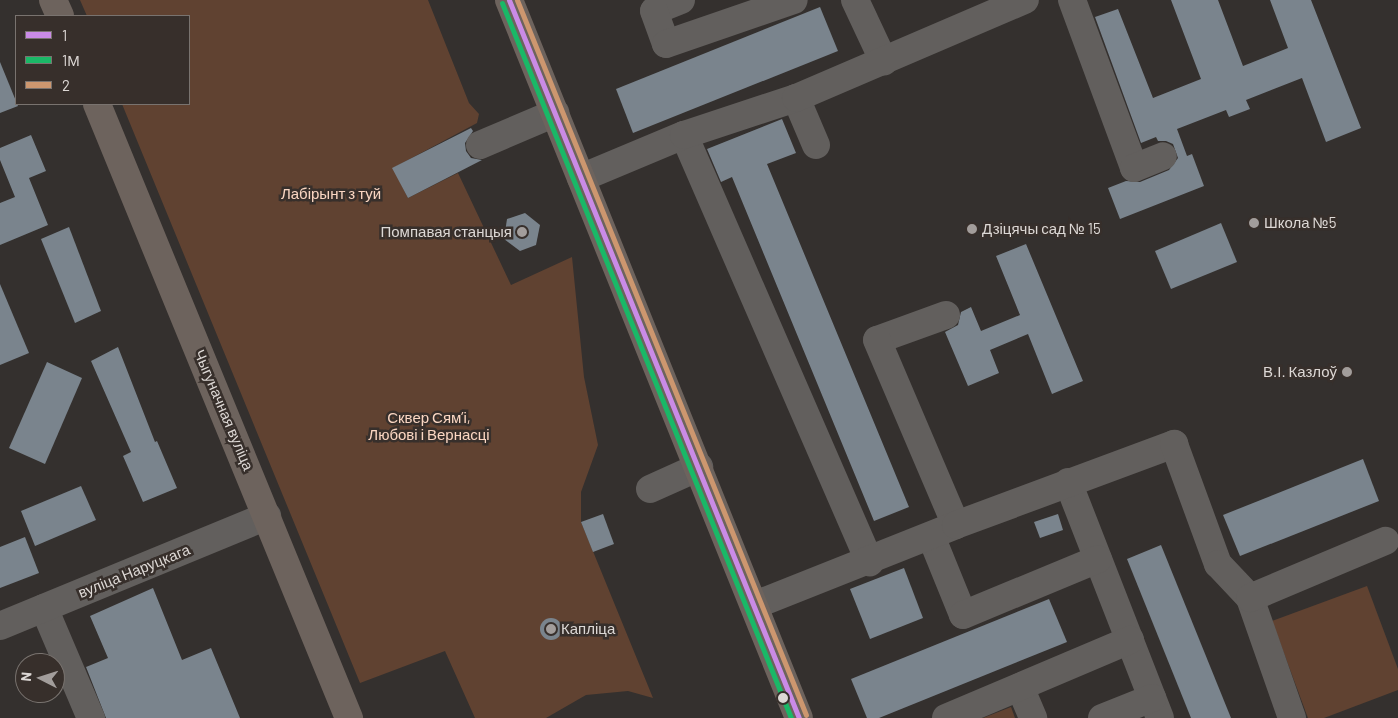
<!DOCTYPE html>
<html>
<head>
<meta charset="utf-8">
<style>
	body { margin:0 }
	#map { position:relative; width:1398px; height:718px; overflow:hidden; background:#34302e; font-family:Barlow,sans-serif }
	div>[style] { position:absolute }
	[style*='--x'] { left:calc(var(--x)*1px); top:calc(var(--y)*1px); width:calc(var(--w)*1px); rotate:calc(var(--a)*1deg) }
	.green>* { inset:0; background:#604231 }
	.building>* { inset:0; background:#7a848d }
	.round { border-radius:50% }
	.minor>* { height:28px; margin:-14px; padding:0 14px; transform-origin:14px; border-radius:14px; background:#625f5d }
	.major>* { height:28px; margin:-14px; padding:0 14px; transform-origin:14px; border-radius:14px; background:#6d635d }
	.bus-1>* { height:5px; margin:-2.5px; padding:0 2.5px; transform-origin:2.5px; border-radius:2.5px; background:#ca8be6 }
	.bus-2>* { height:5px; margin:-2.5px; padding:0 2.5px; transform-origin:2.5px; border-radius:2.5px; background:#1ab867 }
	.bus-3>* { height:5px; margin:-2.5px; padding:0 2.5px; transform-origin:2.5px; border-radius:2.5px; background:#cd976f }
	.dots>* { width:14px; height:14px; translate:-50% -50%; box-sizing:border-box; border:2px solid #372f2b; border-radius:50% }
	span { translate:-50% -50%; white-space:nowrap; text-align:center; line-height:1.15; -webkit-text-stroke:5px #372f2b; paint-order:stroke }
	.park-label { font-size:15px; color:#fad6c2 }
	.poi-label { font-size:15px; color:#ddd8d5 }
	.left { translate:0 -50%; text-align:left }
	.right { translate:-100% -50%; text-align:right }
	.street-label { font-size:15px; color:#ddd8d5 }
	.legend { position:absolute; left:15px; top:15px; width:175px; height:90px; box-sizing:border-box; background:#372f2b; border:1px solid #79736f; margin:0; padding:6px 9px; list-style:none; font-size:15px; color:#ddd8d5 }
	.legend li { display:flex; align-items:center; gap:10px; height:25px }
	.legend b { width:25px; border:1px solid #79736f }
	.north { position:absolute; left:15px; top:653px; width:50px; height:50px; box-sizing:border-box; background:#372f2b; border:1px solid #79736f; border-radius:50%; rotate:275deg; font-size:14px; font-weight:700; line-height:20px; text-align:center; color:#ddd8d5 }
	.north::after { content:''; display:block; margin:auto; width:18px; height:22px; background:#a29d9b; clip-path:polygon(50% 0,100% 100%,50% 72%,0 100%) }
</style>
</head>
<body>
<div id="map">
	<div class="green">
		<div style="clip-path:polygon(80px 0,428px 0,469px 103px,479px 114px,477px 123px,393px 168px,408px 198px,458px 173px,511px 285px,572px 257px,584px 377px,598px 445px,581px 492px,581px 522px,653px 698px,628px 691px,586px 695px,546px 718px,475px 718px,445px 651px,360px 683px,122px 104px,189px 104px,189px 16px,87px 16px)"></div>
		<div style="clip-path:polygon(1367px 586px,1398px 669px,1398px 690px,1324px 718px,1308px 718px,1272px 621px)"></div>
		<div style="clip-path:polygon(1011px 707px,1015px 718px,983px 718px)"></div>
	</div>
	<div class="building">
		<div style="clip-path:polygon(1171px 0,1218px 0,1243px 66px,1288px 48px,1270px 0,1311px 0,1361px 128px,1326px 142px,1302px 78px,1246px 100px,1250px 109px,1229px 117px,1226px 110px,1177px 129px,1187px 156px,1192px 154px,1204px 186px,1120px 219px,1108px 188px,1126px 181px,1140px 182px,1169px 170px,1178px 158px,1173px 144px,1166px 141px,1158px 141px,1156px 137px,1141px 143px,1095px 17px,1118px 9px,1153px 98px,1201px 79px)"></div>
		<div style="clip-path:polygon(820px 7px,838px 51px,633px 133px,616px 89px)"></div>
		<div style="clip-path:polygon(0 62px,18px 106px,0 113px)"></div>
		<div style="clip-path:polygon(782px 119px,796px 153px,767px 164px,909px 507px,874px 521px,732px 177px,721px 182px,707px 149px)"></div>
		<div style="clip-path:polygon(471px 128px,473px 131px,465px 143px,466px 151px,471px 158px,482px 160px,408px 198px,392px 168px)"></div>
		<div style="clip-path:polygon(31px 135px,46px 171px,29px 178px,48px 225px,0 245px,0 203px,15px 197px,0 160px,0 148px)"></div>
		<div style="clip-path:polygon(525px 213px,540px 225px,536px 245px,520px 251px,504px 239px,507px 219px)"></div>
		<div style="clip-path:polygon(1221px 223px,1237px 262px,1171px 289px,1155px 251px)"></div>
		<div style="clip-path:polygon(69px 227px,101px 311px,75px 323px,41px 239px)"></div>
		<div style="clip-path:polygon(1026px 244px,1083px 381px,1052px 394px,1028px 334px,990px 350px,999px 373px,968px 386px,945px 332px,958px 325px,961px 312px,971px 307px,981px 331px,1020px 315px,996px 256px)"></div>
		<div style="clip-path:polygon(0 284px,29px 353px,0 365px)"></div>
		<div style="clip-path:polygon(118px 347px,155px 442px,157px 441px,177px 488px,143px 502px,123px 456px,131px 452px,91px 361px)"></div>
		<div style="clip-path:polygon(47px 362px,82px 378px,45px 464px,9px 448px)"></div>
		<div style="clip-path:polygon(1363px 459px,1379px 501px,1240px 556px,1223px 515px)"></div>
		<div style="clip-path:polygon(81px 486px,96px 520px,35px 546px,21px 511px)"></div>
		<div style="clip-path:polygon(603px 514px,614px 544px,593px 552px,581px 522px)"></div>
		<div style="clip-path:polygon(1058px 514px,1063px 530px,1040px 538px,1034px 522px)"></div>
		<div style="clip-path:polygon(25px 537px,39px 573px,0 588px,0 547px)"></div>
		<div style="clip-path:polygon(1161px 545px,1231px 718px,1191px 718px,1127px 559px)"></div>
		<div style="clip-path:polygon(904px 568px,923px 618px,870px 639px,850px 589px)"></div>
		<div style="clip-path:polygon(153px 588px,182px 660px,211px 648px,240px 718px,106px 718px,86px 667px,108px 658px,90px 616px)"></div>
		<div style="clip-path:polygon(1049px 599px,1067px 642px,879px 718px,867px 718px,851px 679px)"></div>
		<div class="round" style="left:540px;top:618px;width:22px;height:22px"></div>
	</div>
	<div class="minor">
		<div style="--x:681;--y:0;--w:29;--a:158"></div>
		<div style="--x:654;--y:11;--w:35;--a:70"></div>
		<div style="--x:666;--y:44;--w:135;--a:-19"></div>
		<div style="--x:855;--y:0;--w:68;--a:64.9"></div>
		<div style="--x:1072;--y:0;--w:179;--a:69.7"></div>
		<div style="--x:1134;--y:168;--w:31;--a:-22"></div>
		<div style="--x:796;--y:98;--w:51;--a:66.9"></div>
		<div style="--x:684;--y:135;--w:466;--a:66.5"></div>
		<div style="--x:480;--y:145;--w:82;--a:-23.1"></div>
		<div style="--x:581;--y:178;--w:112;--a:-22.7"></div>
		<div style="--x:684;--y:135;--w:118;--a:-18.3"></div>
		<div style="--x:796;--y:98;--w:249;--a:-23.2"></div>
		<div style="--x:946;--y:315;--w:73;--a:160.1"></div>
		<div style="--x:877;--y:340;--w:201;--a:66.9"></div>
		<div style="--x:1068;--y:482;--w:253;--a:68.7"></div>
		<div style="--x:650;--y:489;--w:54;--a:-24.2"></div>
		<div style="--x:931;--y:536;--w:85;--a:67.9"></div>
		<div style="--x:963;--y:615;--w:146;--a:-22.5"></div>
		<div style="--x:1250;--y:598;--w:127;--a:70.7"></div>
		<div style="--x:755;--y:605;--w:216;--a:-21.7"></div>
		<div style="--x:956;--y:525;--w:233;--a:-20.4"></div>
		<div style="--x:1174;--y:444;--w:128;--a:69.9"></div>
		<div style="--x:1218;--y:564;--w:47;--a:46.7"></div>
		<div style="--x:1250;--y:598;--w:147;--a:-22.9"></div>
		<div style="--x:44;--y:608;--w:120;--a:66.9"></div>
		<div style="--x:0;--y:626;--w:289;--a:-22.4"></div>
		<div style="--x:1020;--y:687;--w:34;--a:67"></div>
		<div style="--x:946;--y:718;--w:200;--a:-23"></div>
		<div style="--x:1102;--y:718;--w:54;--a:-21.8"></div>
	</div>
	<div class="major">
		<div style="--x:53;--y:0;--w:17;--a:66"></div>
		<div style="--x:509;--y:0;--w:774;--a:68.01"></div>
		<div style="--x:97;--y:104;--w:664;--a:67.69"></div>
	</div>
	<div class="bus-1">
		<div style="--x:509;--y:0;--w:774;--a:68.01"></div>
	</div>
	<div class="bus-2">
		<div style="--x:502;--y:3;--w:771;--a:67.99"></div>
	</div>
	<div class="bus-3">
		<div style="--x:517;--y:0;--w:771;--a:67.99"></div>
	</div>
	<div class="dots">
		<div style="left:1254px;top:223px;background:#a29d9b"></div>
		<div style="left:972px;top:229px;background:#a29d9b"></div>
		<div style="left:522px;top:232px;background:#a29d9b"></div>
		<div style="left:1347px;top:372px;background:#a29d9b"></div>
		<div style="left:551px;top:629px;background:#a29d9b"></div>
		<div style="left:783px;top:698px;background:#ddd8d5"></div>
	</div>
	<div class="park-label">
		<span style="left:331px;top:194px">Лабірынт з туй</span>
		<span style="left:429px;top:426px">Сквер Сямʼі,<br>Любові і Вернасці</span>
	</div>
	<div class="poi-label">
		<span class="left" style="left:1264px;top:223px">Школа №5</span>
		<span class="left" style="left:982px;top:229px">Дзіцячы сад № 15</span>
		<span class="right" style="left:512px;top:232px">Помпавая станцыя</span>
		<span class="right" style="left:1337px;top:372px">В.І. Казлоў</span>
		<span class="left" style="left:561px;top:629px">Капліца</span>
	</div>
	<div class="street-label">
		<span style="left:224px;top:410px;rotate:67deg">Чыгуначная вуліца</span>
		<span style="left:134px;top:571px;rotate:-22deg">вуліца Наруцкага</span>
	</div>
	<ul class="legend">
	<li><b style="height:6px;background:#ca8be6"></b>1</li>
	<li><b style="height:6px;background:#1ab867"></b>1М</li>
	<li><b style="height:6px;background:#cd976f"></b>2</li>
	</ul>
	<div class="north">N</div>
</div>
</body>
</html>
